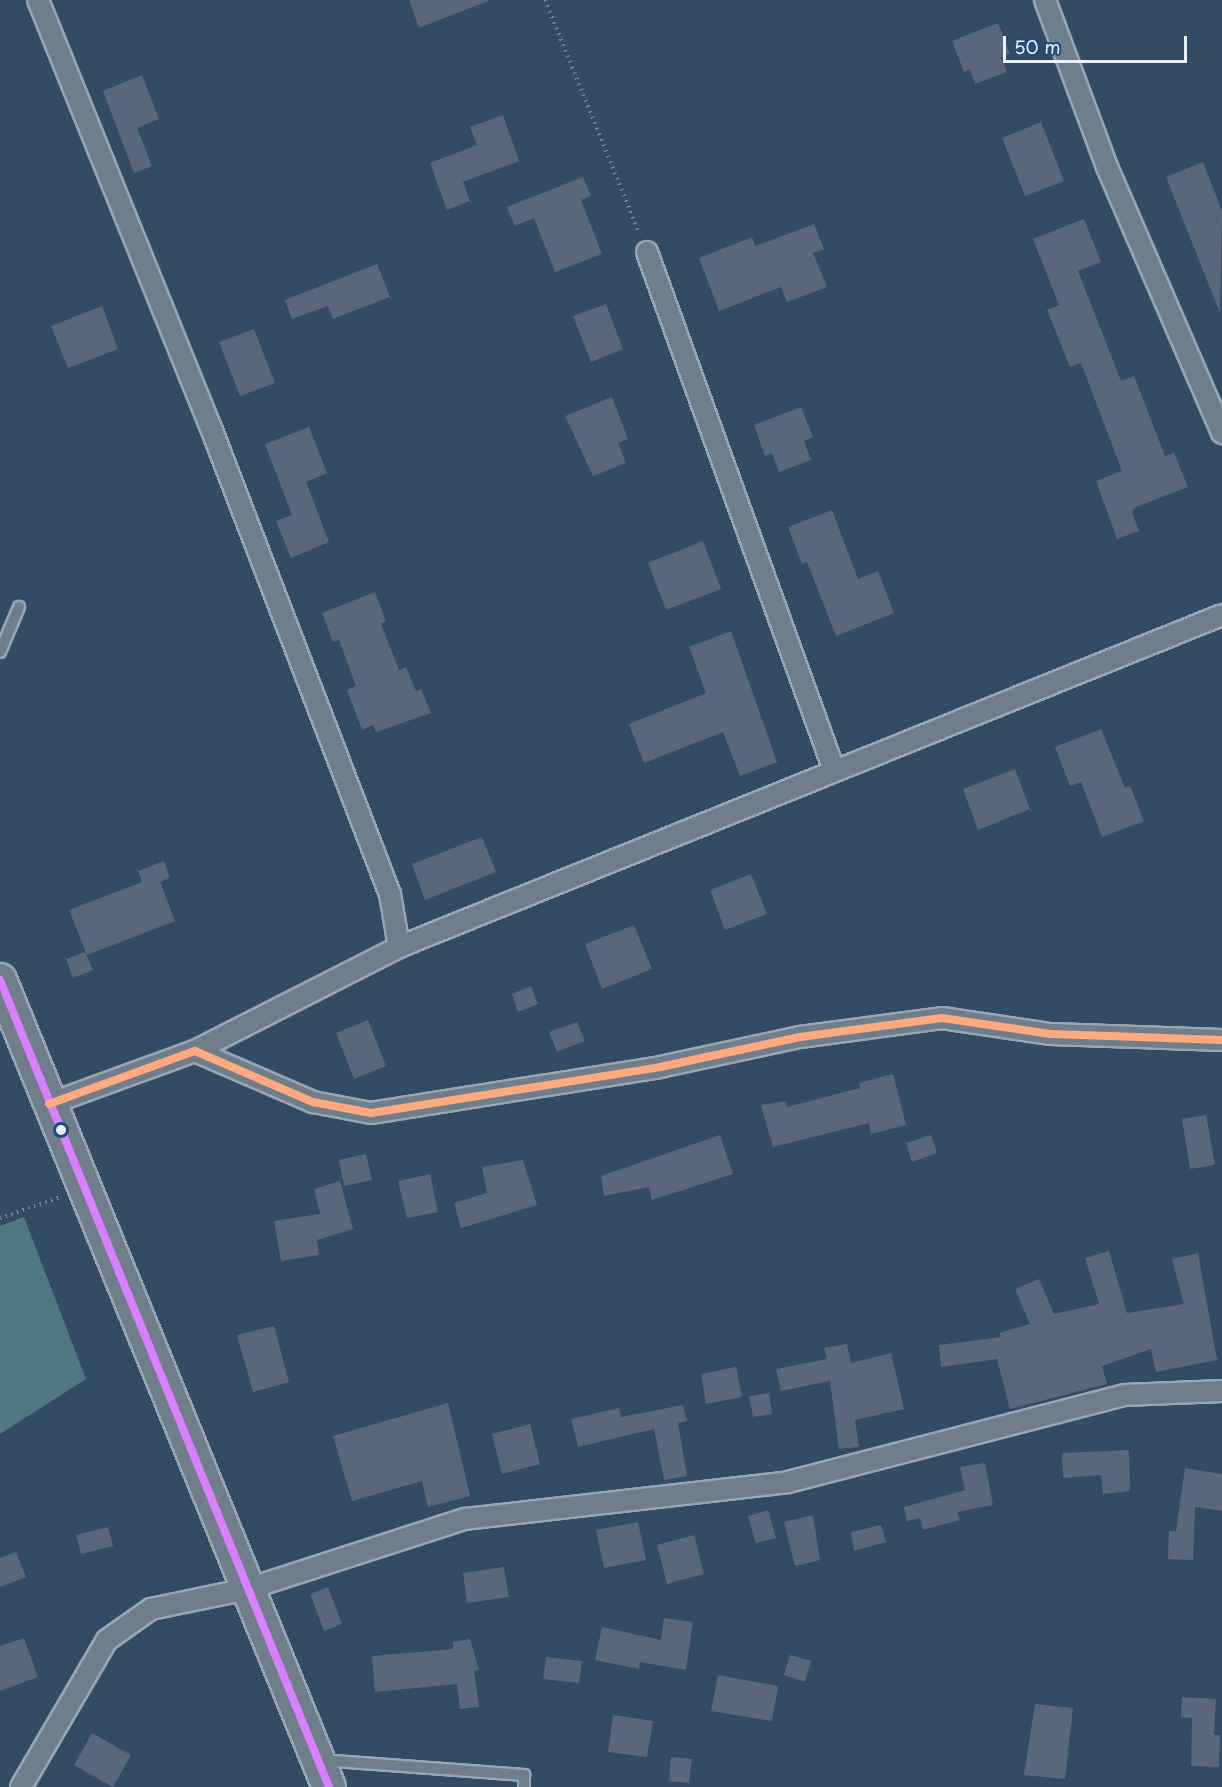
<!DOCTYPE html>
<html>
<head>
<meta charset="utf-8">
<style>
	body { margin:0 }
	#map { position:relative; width:1222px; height:1787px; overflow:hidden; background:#344b65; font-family:"Playpen Sans",sans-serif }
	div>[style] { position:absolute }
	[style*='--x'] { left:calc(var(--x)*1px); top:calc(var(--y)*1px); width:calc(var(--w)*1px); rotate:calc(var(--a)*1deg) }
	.green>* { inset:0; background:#507882 }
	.building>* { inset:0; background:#5a667a }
	.path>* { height:4px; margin-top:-2px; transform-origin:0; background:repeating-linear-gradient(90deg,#778390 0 1.5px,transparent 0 6px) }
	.roads { filter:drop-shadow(2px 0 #9aa6b3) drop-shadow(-2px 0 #9aa6b3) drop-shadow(0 2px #9aa6b3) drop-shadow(0 -2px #9aa6b3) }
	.lane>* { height:10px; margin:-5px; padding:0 5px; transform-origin:5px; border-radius:5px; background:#707e8c }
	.street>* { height:20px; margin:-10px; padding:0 10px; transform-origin:10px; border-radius:10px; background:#707e8c }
	.primary>* { height:32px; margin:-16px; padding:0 16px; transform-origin:16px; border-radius:16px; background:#707e8c }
	.bus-1>* { height:8px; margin:-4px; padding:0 4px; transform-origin:4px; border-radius:4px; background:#d880ff }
	.bus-2>* { height:8px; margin:-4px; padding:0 4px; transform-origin:4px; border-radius:4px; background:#ffa980 }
	.dots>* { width:16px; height:16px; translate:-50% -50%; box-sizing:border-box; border:3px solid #1f4a7a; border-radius:50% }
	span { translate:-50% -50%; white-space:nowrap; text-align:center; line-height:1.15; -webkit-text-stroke:6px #1f4a7a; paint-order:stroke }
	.scale { position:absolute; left:1003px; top:36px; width:184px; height:27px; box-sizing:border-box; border:3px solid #e8f1f8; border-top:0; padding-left:8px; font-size:18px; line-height:21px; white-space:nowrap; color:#e8f1f8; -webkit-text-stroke:4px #1f4a7a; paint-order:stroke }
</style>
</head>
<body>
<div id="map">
	<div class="green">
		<div style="clip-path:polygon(24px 1217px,86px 1379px,0 1434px,0 1226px)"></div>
	</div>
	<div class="building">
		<div style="clip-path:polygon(409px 0,488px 0,488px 1px,419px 28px)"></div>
		<div style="clip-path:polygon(998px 23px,1010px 54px,1001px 57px,1007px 72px,975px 84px,970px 69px,964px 72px,952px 41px)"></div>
		<div style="clip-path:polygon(142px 75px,159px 119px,137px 128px,152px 166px,134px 173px,103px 91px)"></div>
		<div style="clip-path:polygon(503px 115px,519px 161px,463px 182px,470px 201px,447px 210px,430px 163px,477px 145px,470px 127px)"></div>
		<div style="clip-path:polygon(1041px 122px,1064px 181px,1025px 196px,1002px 138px)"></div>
		<div style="clip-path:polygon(1203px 162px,1222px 211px,1220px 313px,1166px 177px)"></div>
		<div style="clip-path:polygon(583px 177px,591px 196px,581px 200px,602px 254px,555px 272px,534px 218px,515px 226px,507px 207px)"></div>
		<div style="clip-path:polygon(1084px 219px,1101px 262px,1078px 271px,1121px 381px,1134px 376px,1165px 456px,1174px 453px,1188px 487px,1136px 507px,1132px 512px,1139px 531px,1117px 539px,1096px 481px,1122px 471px,1081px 363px,1070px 367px,1047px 310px,1059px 305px,1033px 239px)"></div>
		<div style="clip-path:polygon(814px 224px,824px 249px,813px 253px,827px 287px,787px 302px,781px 287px,719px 311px,699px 258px,752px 237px,755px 246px)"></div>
		<div style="clip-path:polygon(377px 264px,390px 297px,333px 319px,328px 306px,292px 319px,285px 300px)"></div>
		<div style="clip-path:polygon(606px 304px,623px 349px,591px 362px,573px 316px)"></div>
		<div style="clip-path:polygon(102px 306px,118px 349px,68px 368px,51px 326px)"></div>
		<div style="clip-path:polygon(254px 329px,275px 383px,240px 396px,219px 342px)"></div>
		<div style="clip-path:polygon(612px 397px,628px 439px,618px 443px,626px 463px,593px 476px,565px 416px)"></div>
		<div style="clip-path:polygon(801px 407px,813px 437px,804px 441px,811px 460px,779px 472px,772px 453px,765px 456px,754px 425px)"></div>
		<div style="clip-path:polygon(309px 427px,327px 473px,306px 482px,329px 542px,291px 558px,276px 521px,292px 515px,265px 444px)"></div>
		<div style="clip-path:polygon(832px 510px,858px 579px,878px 571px,894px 613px,836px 636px,807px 562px,802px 564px,788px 527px)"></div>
		<div style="clip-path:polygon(703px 541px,721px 589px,666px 610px,648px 563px)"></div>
		<div style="clip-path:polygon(375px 592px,386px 621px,381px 624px,399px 670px,406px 667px,416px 691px,421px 689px,431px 713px,376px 732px,373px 725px,362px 730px,347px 690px,356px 686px,339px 640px,333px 642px,322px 613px)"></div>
		<div style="clip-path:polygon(731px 631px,777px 762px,740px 776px,723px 732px,644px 763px,629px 724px,706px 693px,689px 647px)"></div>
		<div style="clip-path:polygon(1101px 729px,1125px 788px,1130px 786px,1144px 821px,1102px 837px,1081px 782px,1070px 786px,1055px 747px)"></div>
		<div style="clip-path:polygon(1015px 769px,1030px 809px,978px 830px,963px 789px)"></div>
		<div style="clip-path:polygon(482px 837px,496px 872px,425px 900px,412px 864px)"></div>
		<div style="clip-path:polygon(164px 861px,170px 878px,160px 882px,175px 921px,87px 955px,69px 910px,142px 882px,138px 871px)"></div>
		<div style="clip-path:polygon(751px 874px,767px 914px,725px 930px,710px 890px)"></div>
		<div style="clip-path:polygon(634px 925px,652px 969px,602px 989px,585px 944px)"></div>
		<div style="clip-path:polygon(85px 952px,93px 970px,73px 978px,66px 959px)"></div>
		<div style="clip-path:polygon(531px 986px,538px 1004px,518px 1012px,512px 994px)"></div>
		<div style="clip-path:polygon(368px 1020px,386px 1066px,354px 1079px,336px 1033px)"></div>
		<div style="clip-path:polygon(577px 1022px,585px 1041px,557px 1052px,549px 1032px)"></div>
		<div style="clip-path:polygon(893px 1074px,906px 1125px,871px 1134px,869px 1123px,773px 1147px,761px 1105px,786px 1101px,787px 1107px,860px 1088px,859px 1083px)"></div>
		<div style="clip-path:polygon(1206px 1115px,1215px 1165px,1190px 1169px,1182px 1119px)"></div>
		<div style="clip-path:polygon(720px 1135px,733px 1174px,652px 1200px,649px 1187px,604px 1196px,601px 1176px)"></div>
		<div style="clip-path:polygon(931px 1135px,937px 1153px,912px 1162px,906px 1143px)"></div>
		<div style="clip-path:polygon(366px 1154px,372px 1180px,344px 1186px,339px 1160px)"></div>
		<div style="clip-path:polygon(523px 1160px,537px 1205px,461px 1228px,454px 1203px,487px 1193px,482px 1167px)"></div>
		<div style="clip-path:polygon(430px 1174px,438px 1212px,407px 1218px,398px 1181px)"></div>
		<div style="clip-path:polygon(340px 1181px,353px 1229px,317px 1240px,319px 1255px,281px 1261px,274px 1221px,320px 1214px,314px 1189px)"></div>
		<div style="clip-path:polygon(1109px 1251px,1127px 1313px,1184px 1304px,1172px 1259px,1198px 1253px,1217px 1360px,1156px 1372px,1151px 1349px,1102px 1366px,1107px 1384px,1010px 1409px,997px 1359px,941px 1367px,939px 1345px,1001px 1337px,999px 1333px,1030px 1324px,1015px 1289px,1039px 1279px,1054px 1314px,1099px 1304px,1085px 1258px)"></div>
		<div style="clip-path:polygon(274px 1326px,289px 1382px,253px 1392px,237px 1335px)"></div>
		<div style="clip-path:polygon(847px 1344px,851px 1363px,891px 1353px,904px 1409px,855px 1420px,859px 1447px,839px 1449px,830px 1381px,781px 1391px,776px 1369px,827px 1359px,824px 1348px)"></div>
		<div style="clip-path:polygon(736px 1367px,742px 1397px,706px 1404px,701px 1374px)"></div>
		<div style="clip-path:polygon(769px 1393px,772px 1414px,753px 1417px,749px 1396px)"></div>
		<div style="clip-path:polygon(448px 1403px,470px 1496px,428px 1507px,422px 1481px,352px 1501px,333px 1436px)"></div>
		<div style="clip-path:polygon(683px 1405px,687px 1421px,678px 1423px,687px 1476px,664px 1480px,654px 1429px,578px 1447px,571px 1419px,619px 1408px,621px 1417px)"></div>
		<div style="clip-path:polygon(530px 1424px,540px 1464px,502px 1474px,492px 1434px)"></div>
		<div style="clip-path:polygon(1129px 1450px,1130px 1491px,1103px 1494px,1101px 1475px,1063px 1478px,1062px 1453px)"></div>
		<div style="clip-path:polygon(985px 1463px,993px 1505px,957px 1512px,960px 1520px,923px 1530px,920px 1518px,907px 1521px,904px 1507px,965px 1490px,960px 1467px)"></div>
		<div style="clip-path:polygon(1185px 1468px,1222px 1474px,1222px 1511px,1195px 1507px,1193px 1560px,1168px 1559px,1169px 1531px,1176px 1531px)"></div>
		<div style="clip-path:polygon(768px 1510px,776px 1538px,756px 1543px,748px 1516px)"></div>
		<div style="clip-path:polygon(813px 1515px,820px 1560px,795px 1566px,784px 1522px)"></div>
		<div style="clip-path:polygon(638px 1522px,646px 1560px,604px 1568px,596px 1530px)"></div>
		<div style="clip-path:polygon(881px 1525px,886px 1542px,854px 1551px,851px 1532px)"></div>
		<div style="clip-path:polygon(108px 1527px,113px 1546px,81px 1554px,76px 1535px)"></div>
		<div style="clip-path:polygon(694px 1535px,704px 1574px,667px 1584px,657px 1545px)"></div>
		<div style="clip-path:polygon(16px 1552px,26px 1577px,0 1587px,0 1558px)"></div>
		<div style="clip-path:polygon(504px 1567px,509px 1597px,467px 1603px,463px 1573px)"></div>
		<div style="clip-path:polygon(328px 1587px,342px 1624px,324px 1631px,310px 1594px)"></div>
		<div style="clip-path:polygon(664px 1618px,693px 1622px,686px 1670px,640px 1662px,639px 1669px,595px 1660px,602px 1627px,661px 1640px)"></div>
		<div style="clip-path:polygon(24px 1638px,38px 1677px,0 1691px,0 1646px)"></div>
		<div style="clip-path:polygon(470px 1639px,479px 1670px,474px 1671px,479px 1707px,460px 1709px,457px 1684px,375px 1692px,372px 1656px,453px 1649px,453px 1642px)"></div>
		<div style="clip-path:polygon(790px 1655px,811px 1661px,805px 1682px,784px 1675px)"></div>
		<div style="clip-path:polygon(546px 1657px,582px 1661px,579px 1683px,543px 1679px)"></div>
		<div style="clip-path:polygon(718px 1675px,778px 1686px,772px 1721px,711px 1711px)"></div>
		<div style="clip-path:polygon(1182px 1697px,1216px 1699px,1214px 1735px,1220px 1735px,1219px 1767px,1191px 1766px,1192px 1718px,1181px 1717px)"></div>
		<div style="clip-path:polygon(1035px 1704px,1073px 1708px,1065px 1779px,1024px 1775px)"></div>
		<div style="clip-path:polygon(613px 1715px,653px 1721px,647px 1757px,608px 1752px)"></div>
		<div style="clip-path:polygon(92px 1733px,131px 1755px,113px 1787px,74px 1765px)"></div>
		<div style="clip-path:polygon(671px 1757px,692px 1759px,689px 1783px,669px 1781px)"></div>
	</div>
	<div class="path">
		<div style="--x:545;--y:0;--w:251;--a:68"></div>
		<div style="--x:0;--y:1218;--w:64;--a:-19.3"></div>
	</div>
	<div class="roads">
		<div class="lane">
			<div style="--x:0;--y:652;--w:49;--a:-67.1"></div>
			<div style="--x:321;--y:1760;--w:204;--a:4.2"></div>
			<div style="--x:524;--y:1775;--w:12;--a:90"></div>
		</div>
		<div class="street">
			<div style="--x:38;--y:0;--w:462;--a:68"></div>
			<div style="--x:211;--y:428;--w:499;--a:69"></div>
			<div style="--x:390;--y:894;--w:54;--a:80.4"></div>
			<div style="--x:1045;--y:0;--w:178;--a:69.6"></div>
			<div style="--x:1107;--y:167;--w:290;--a:66.6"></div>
			<div style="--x:647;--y:252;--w:551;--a:70.15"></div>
			<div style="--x:195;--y:1051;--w:229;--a:-27"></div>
			<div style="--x:399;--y:947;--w:887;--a:-21.97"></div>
			<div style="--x:49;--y:1104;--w:155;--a:-20"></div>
			<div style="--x:195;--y:1051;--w:129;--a:23.4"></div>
			<div style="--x:313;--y:1102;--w:59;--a:10.7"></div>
			<div style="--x:371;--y:1113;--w:293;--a:-9"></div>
			<div style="--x:660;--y:1067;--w:143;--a:-12.1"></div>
			<div style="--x:800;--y:1037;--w:143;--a:-7.6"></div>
			<div style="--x:942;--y:1018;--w:110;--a:8.4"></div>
			<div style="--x:1051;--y:1034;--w:171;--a:2"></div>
			<div style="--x:21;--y:1787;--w:170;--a:-59.7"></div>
			<div style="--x:107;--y:1640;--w:54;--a:-35.2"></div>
			<div style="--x:151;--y:1609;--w:99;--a:-11.7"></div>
			<div style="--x:248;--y:1589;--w:228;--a:-17.9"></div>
			<div style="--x:465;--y:1519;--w:325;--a:-6.5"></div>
			<div style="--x:788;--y:1482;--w:347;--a:-14.5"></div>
			<div style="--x:1124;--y:1395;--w:98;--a:-2.3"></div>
		</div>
		<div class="primary">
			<div style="--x:0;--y:980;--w:871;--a:67.82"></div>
		</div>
	</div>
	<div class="bus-1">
		<div style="--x:0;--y:980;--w:871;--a:67.82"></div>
	</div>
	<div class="bus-2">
		<div style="--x:49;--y:1104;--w:155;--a:-20"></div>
		<div style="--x:195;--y:1051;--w:129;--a:23.4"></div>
		<div style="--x:313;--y:1102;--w:59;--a:10.7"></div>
		<div style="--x:371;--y:1113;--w:293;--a:-9"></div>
		<div style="--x:660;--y:1067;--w:143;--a:-12.1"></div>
		<div style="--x:800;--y:1037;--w:143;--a:-7.6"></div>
		<div style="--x:942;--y:1018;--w:110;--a:8.4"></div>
		<div style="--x:1051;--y:1034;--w:171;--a:2"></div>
	</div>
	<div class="dots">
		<div style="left:61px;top:1130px;background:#e8f1f8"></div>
	</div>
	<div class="scale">50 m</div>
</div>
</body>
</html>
